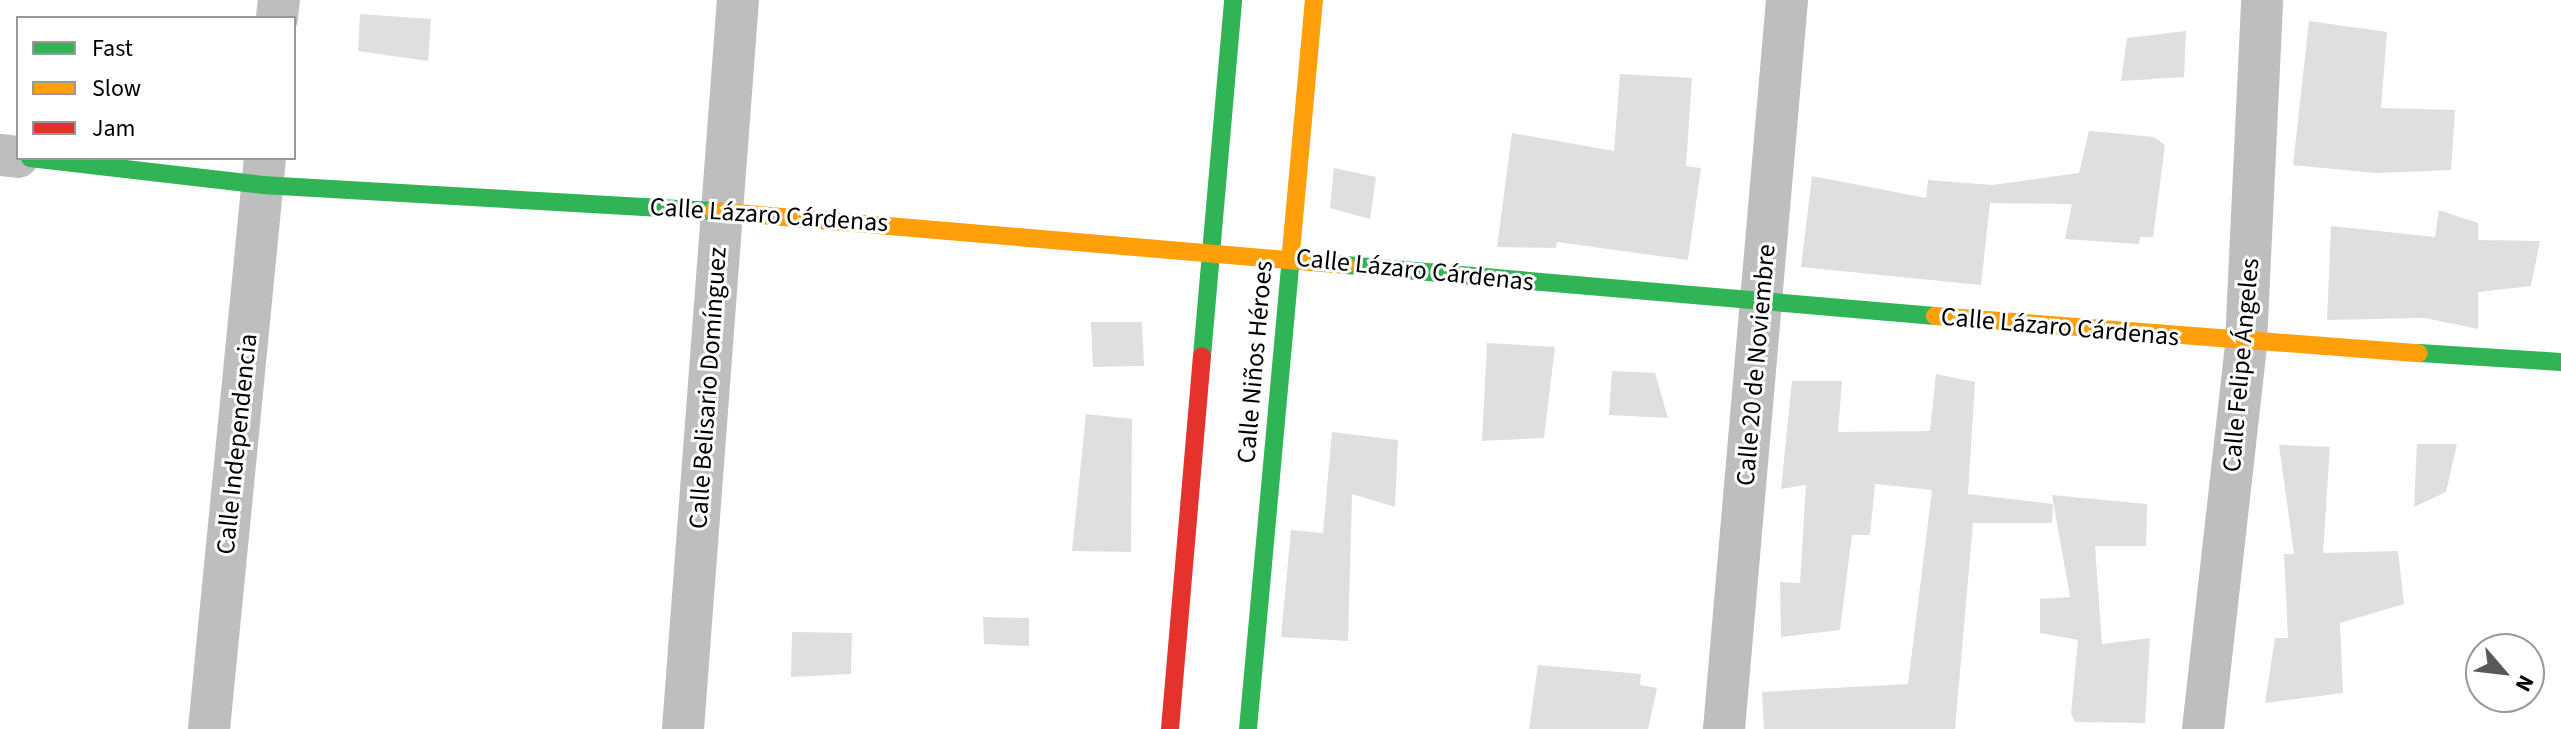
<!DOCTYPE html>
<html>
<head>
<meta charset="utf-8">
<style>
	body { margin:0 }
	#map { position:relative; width:2561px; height:729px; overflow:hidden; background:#fff; font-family:"Source Sans 3",sans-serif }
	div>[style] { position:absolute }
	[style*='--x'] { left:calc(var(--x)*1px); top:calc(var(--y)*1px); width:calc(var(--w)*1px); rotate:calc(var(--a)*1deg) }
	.building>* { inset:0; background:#dfdfdf }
	.street>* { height:42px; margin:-21px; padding:0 21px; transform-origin:21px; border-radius:21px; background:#bebebe }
	.fast>* { height:18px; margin:-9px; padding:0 9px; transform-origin:9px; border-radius:9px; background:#30b455 }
	.slow>* { height:18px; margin:-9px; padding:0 9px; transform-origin:9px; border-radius:9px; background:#ff9f0a }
	.jam>* { height:18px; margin:-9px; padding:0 9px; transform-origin:9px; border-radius:9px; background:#e5322d }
	span { translate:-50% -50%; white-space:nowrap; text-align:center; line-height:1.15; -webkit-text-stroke:6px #fff; paint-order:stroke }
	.street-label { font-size:26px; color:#000 }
	.legend { position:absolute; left:16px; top:16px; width:280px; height:144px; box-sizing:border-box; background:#fff; border:2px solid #999; margin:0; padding:10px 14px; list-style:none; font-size:24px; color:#000 }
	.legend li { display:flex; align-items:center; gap:16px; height:40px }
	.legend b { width:40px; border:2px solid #999 }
	.north { position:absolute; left:2465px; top:633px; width:80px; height:80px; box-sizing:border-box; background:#fff; border:2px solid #999; border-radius:50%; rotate:118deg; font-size:22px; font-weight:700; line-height:32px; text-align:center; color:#000 }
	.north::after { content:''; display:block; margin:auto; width:28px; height:36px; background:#595959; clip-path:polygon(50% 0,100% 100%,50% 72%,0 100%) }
</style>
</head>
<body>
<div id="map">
	<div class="building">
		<div style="clip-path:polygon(360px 14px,431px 19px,428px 61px,358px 51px)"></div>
		<div style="clip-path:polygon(2309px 21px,2387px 32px,2381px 108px,2455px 110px,2451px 170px,2375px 173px,2293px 165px)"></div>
		<div style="clip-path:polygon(2186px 31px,2184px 77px,2121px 81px,2127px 38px)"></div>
		<div style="clip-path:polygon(1620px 74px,1692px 78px,1686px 166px,1701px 168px,1688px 260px,1557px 242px,1556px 248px,1497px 247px,1512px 133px,1614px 151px)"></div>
		<div style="clip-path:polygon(2089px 131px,2154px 137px,2165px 145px,2153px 237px,2140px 237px,2139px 244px,2065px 239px,2072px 204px,1990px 203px,1981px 285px,1801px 267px,1812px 176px,1926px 198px,1928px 180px,1992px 185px,2079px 173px)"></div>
		<div style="clip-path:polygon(1334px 168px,1376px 177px,1370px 219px,1330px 208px)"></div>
		<div style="clip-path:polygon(2439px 210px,2478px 223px,2478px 240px,2540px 241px,2531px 286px,2478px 292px,2478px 329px,2425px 318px,2327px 320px,2331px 226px,2435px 237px)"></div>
		<div style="clip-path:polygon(1091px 322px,1142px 322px,1144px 366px,1093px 367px)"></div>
		<div style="clip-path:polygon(1487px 343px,1555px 347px,1544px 438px,1482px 441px)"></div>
		<div style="clip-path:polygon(1612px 371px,1655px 373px,1668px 418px,1609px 415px)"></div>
		<div style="clip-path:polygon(1936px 374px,1975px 382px,1968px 494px,2053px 504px,2052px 523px,1973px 523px,1955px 729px,1764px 729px,1762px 692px,1908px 684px,1932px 490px,1875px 484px,1870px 535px,1852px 535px,1840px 630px,1781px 637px,1780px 582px,1800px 583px,1806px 485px,1781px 489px,1792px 381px,1842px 381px,1838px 432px,1930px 431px)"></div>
		<div style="clip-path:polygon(1086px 414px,1132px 419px,1131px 552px,1072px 551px)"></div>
		<div style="clip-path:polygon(1332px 432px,1398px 440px,1395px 507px,1352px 494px,1348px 641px,1281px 637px,1291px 530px,1323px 533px)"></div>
		<div style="clip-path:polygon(2417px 444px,2457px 444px,2446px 492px,2414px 507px)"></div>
		<div style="clip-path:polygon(2279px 445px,2330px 447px,2323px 553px,2398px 551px,2404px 604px,2340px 623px,2343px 693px,2265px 703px,2275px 638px,2288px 638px,2284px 554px,2294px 554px)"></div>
		<div style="clip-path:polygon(2052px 495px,2147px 504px,2146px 546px,2095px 546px,2102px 644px,2150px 638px,2145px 723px,2075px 722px,2071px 714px,2078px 640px,2040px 633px,2040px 599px,2070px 597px)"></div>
		<div style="clip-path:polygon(983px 617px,1029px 618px,1029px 646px,984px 644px)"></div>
		<div style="clip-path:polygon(792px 632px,852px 633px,851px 674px,791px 677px)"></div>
		<div style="clip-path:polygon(1538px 665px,1641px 674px,1640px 685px,1657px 688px,1648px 729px,1529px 729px)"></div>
	</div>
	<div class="street">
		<div style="--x:277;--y:18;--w:18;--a:-84"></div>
		<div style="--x:0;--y:155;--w:18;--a:6"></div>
		<div style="--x:209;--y:729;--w:574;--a:-84.4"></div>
		<div style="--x:683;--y:729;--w:731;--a:-85.69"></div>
		<div style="--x:1724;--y:729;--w:732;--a:-85.06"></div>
		<div style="--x:2203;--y:729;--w:388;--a:-83.6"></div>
		<div style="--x:2246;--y:343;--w:343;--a:-87.3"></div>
	</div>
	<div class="fast">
		<div style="--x:30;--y:158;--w:234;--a:6.6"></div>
		<div style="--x:262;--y:185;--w:452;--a:3.3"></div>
		<div style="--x:1346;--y:265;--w:591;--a:4.95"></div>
		<div style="--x:2419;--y:353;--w:142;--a:3.6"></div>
		<div style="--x:1202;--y:356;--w:357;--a:-85"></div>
		<div style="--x:1248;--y:729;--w:479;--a:-84.8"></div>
	</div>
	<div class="slow">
		<div style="--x:713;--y:211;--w:635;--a:4.88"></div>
		<div style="--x:1291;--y:252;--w:253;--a:-84.8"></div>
		<div style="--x:1935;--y:316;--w:485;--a:4.4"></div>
	</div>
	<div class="jam">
		<div style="--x:1170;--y:729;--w:374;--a:-85.1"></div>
	</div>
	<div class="street-label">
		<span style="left:769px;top:215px;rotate:4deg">Calle Lázaro Cárdenas</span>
		<span style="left:1415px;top:270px;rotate:6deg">Calle Lázaro Cárdenas</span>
		<span style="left:2060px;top:327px;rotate:5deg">Calle Lázaro Cárdenas</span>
		<span style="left:1255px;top:362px;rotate:-85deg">Calle Niños Héroes</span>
		<span style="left:1756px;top:365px;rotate:-85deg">Calle 20 de Noviembre</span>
		<span style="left:2241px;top:365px;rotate:-85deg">Calle Felipe Ángeles</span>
		<span style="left:708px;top:388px;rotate:-86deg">Calle Belisario Domínguez</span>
		<span style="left:237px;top:444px;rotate:-84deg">Calle Independencia</span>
	</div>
	<ul class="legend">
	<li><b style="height:10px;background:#30b455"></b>Fast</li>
	<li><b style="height:10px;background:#ff9f0a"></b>Slow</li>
	<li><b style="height:10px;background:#e5322d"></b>Jam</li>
	</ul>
	<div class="north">N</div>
</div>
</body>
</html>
